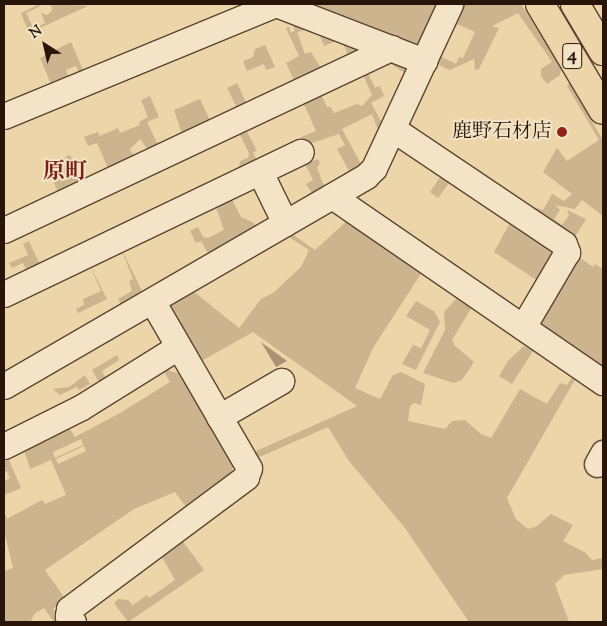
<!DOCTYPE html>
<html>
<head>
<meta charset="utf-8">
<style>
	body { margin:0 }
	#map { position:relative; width:607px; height:626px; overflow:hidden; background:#ecd5a9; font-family:"Sorts Mill Goudy","Noto Serif JP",serif }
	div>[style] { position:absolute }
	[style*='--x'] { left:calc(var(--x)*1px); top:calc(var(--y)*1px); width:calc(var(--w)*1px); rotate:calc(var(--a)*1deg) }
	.green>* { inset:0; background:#cbb48e }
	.water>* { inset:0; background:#aa9373 }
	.roads { filter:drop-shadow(1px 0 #5a4431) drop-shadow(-1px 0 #5a4431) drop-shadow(0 1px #5a4431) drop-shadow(0 -1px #5a4431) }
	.minor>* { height:25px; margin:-12.5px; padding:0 12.5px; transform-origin:12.5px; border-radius:12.5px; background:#f3e4c7 }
	.highway>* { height:28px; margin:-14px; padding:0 14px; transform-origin:14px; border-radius:14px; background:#ecd5a9 }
	.dots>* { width:14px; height:14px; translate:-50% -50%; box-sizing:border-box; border:2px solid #f3e4c7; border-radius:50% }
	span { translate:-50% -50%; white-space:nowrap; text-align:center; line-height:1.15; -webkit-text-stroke:4px #f3e4c7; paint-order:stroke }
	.shield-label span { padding:1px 4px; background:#f3e4c7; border:1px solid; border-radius:4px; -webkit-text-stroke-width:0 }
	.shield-label { font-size:19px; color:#291409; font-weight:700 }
	.poi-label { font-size:20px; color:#291409 }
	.right { translate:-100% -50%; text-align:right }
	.quarter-label { font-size:22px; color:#7a1f14; font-weight:700 }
	.frame { position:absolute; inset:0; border:5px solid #291409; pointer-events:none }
	.north { position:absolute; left:20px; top:20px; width:50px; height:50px; -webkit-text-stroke:4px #f3e4c7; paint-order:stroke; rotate:325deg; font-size:14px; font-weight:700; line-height:20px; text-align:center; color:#291409 }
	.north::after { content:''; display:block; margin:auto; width:18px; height:22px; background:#291409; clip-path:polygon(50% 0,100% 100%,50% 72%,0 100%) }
</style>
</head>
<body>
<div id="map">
	<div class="green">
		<div style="clip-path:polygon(40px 4px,39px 7px,26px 13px,34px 29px,45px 23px,41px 13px,47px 15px,52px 11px,51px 4px,88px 6px,29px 33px,21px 13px)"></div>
		<div style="clip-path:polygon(292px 4px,444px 4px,422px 49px)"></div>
		<div style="clip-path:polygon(evenodd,457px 4px,521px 4px,561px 67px,560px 75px,547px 84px,541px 76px,541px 69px,552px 62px,518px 13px,492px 26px,499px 28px,479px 69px,475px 70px,474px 59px,450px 70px,432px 62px,457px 4px,457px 24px,475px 32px,463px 58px,459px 57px,456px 64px,438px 55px,457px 24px)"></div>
		<div style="clip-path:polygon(306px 21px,377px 47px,349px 57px,341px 39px,324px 46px,317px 28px,297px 32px,305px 54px,311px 52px,325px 74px,297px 87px,286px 63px,299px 56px,286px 28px,289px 27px,291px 33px,295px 31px,293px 26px)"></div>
		<div style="clip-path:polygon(71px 42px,86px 77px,81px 79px,76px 66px,66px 70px,70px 82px,54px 91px,40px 58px)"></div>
		<div style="clip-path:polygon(265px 45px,275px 67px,266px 70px,264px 64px,247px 71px,243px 61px,253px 57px,255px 49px)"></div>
		<div style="clip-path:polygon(389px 55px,411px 61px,406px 74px,388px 62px,367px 71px,375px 88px,380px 86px,384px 96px,371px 103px,382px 123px,381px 138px,372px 114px,342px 129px,362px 166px,346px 174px,349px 171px,337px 149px,345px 145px,339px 134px,306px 145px,301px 137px,316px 131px,302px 100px,320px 92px,327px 107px,331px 107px,334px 113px,357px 104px,362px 106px,372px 95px,360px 68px)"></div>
		<div style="clip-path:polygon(237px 83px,248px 106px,240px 114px,227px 88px)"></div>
		<div style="clip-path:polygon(569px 83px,603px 140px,603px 216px,582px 200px,575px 209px,555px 205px,560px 210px,554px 219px,562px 225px,569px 215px,567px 210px,586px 219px,573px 240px,530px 212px,534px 207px,543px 210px,552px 194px,564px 201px,572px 194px,543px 172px,557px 148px,567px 161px,599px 140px,567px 86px)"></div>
		<div style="clip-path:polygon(150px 96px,159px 117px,147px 122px,161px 151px,152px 155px,140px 139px,130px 149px,137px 162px,111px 175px,97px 143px,88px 146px,84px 137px,98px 132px,100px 136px,118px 128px,120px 133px,140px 125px,139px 122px,148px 117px,141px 100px)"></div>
		<div style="clip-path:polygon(200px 99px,213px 127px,183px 137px,174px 110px)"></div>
		<div style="clip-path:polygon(243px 124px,257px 151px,253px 152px,260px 167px,243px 175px,239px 166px,240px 161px,248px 158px,249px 153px,238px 131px)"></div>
		<div style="clip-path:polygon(70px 155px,85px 187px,61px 198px,46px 165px)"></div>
		<div style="clip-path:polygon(306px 156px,310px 162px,318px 159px,320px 163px,317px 168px,324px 186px,320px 198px,312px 193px,306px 184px,313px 180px,303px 160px)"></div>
		<div style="clip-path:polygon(445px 170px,454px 176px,438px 198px,430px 192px)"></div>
		<div style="clip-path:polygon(230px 195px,241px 217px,254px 223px,259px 233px,211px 258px,201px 241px,196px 243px,190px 231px,198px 227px,203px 237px,208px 238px,224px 230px,214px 202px)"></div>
		<div style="clip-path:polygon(349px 219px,422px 272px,373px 348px,355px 388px,380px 399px,393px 375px,401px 372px,425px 384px,421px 405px,414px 403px,410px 406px,408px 421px,445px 429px,452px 421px,465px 420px,481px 434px,491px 438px,520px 389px,547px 404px,560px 383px,567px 385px,576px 372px,577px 376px,507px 498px,516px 519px,528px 529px,537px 526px,551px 514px,573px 525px,563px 541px,586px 553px,592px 560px,603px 558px,603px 569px,564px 575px,555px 584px,569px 622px,469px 622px,405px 528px,349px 461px,328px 427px,255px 459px,252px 453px,357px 406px,253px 332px,198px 363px,168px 312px,171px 297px,188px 287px,239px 328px,261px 299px,273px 293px,301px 267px,309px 250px,289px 237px,284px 241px,276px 235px,286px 230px,315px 250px)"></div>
		<div style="clip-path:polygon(511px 221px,557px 246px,541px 283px,494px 252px)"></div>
		<div style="clip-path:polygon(29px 241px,42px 269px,29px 276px,23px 263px,12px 268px,9px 263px,28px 255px,23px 244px)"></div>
		<div style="clip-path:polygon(120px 246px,144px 295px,123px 308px,118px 299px,132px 291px,129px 281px,133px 279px)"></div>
		<div style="clip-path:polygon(573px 253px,593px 267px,595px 264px,603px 269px,603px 376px,531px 328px)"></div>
		<div style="clip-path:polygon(88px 261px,107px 299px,78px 313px,76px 309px,84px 305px,83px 299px,101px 291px)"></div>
		<div style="clip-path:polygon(459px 296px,472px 307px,452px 340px,454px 345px,474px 362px,462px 380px,454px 383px,423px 373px,445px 330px,444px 312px)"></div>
		<div style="clip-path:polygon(416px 301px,434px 311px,440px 322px,416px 370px,402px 364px,413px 345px,421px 348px,430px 330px,406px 316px)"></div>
		<div style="clip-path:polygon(524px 346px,533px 351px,512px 384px,499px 376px,508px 361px)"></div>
		<div style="clip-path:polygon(117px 355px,119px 360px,102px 371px,107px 380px,100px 384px,92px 370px)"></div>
		<div style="clip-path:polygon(evenodd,167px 370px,187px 376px,238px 466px,232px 468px,235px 477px,189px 511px,175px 492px,134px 509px,45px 570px,66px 600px,53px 609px,62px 622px,54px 622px,44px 608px,34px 614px,31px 622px,4px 622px,4px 571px,13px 568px,4px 531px,4px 511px,7px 519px,42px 500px,45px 504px,66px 495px,51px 460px,30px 469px,24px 450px,70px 429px,75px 437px,120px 413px,170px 382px,164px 372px,167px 370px,81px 439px,83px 445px,55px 458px,53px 452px,81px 439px,167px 370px,84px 446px,86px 451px,58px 464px,56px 459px,84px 446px)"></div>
		<div style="clip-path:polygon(85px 375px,90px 384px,79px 390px,77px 387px,60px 395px,53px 389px,69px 387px)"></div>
		<div style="clip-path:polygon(4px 457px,9px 460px,21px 488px,4px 495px,4px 481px,10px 478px,7px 471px,4px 472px)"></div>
		<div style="clip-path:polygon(181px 539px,204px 570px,128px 622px,114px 603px,118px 599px,128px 600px,135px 608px,133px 605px,147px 595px,149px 598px,175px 580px,160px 554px)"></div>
	</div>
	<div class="water">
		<div style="clip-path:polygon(261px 342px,287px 361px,276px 367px)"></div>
	</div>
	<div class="roads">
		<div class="minor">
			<div style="--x:4;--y:116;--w:294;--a:-22.4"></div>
			<div style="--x:276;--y:4;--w:159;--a:21.1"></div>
			<div style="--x:393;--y:129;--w:206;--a:33.9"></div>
			<div style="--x:564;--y:244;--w:9;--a:69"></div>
			<div style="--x:567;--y:252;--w:87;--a:120.4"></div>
			<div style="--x:260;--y:172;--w:57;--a:63.9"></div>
			<div style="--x:332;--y:196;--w:329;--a:34.5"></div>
			<div style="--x:4;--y:230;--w:428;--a:-25.2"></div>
			<div style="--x:4;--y:294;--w:329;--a:-25.6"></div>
			<div style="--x:4;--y:386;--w:419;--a:-30.1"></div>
			<div style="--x:366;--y:176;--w:11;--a:-45"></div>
			<div style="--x:374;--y:168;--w:181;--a:-65.1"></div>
			<div style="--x:219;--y:417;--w:72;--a:-30.1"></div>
			<div style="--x:4;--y:446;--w:85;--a:-26.6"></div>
			<div style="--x:80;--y:408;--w:115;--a:-31.9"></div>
			<div style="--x:597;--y:464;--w:13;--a:-61"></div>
			<div style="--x:73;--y:622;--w:8;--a:-130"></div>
			<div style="--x:68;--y:616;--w:7;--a:-82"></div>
			<div style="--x:69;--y:609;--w:221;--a:-36.7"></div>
			<div style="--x:246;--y:477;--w:9;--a:-72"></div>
			<div style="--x:249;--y:468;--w:193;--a:-120.1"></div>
		</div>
		<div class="highway">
			<div style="--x:540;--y:4;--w:123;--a:59.3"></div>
			<div style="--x:575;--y:4;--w:55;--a:59.2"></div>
		</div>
	</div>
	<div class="dots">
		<div style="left:562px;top:132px;background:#8f2418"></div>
	</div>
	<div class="shield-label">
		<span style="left:572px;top:56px">4</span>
	</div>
	<div class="poi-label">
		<span class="right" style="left:552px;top:132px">鹿野石材店</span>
	</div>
	<div class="quarter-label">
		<span style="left:65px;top:174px">原町</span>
	</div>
	<div class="frame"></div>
	<div class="north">N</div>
</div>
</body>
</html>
